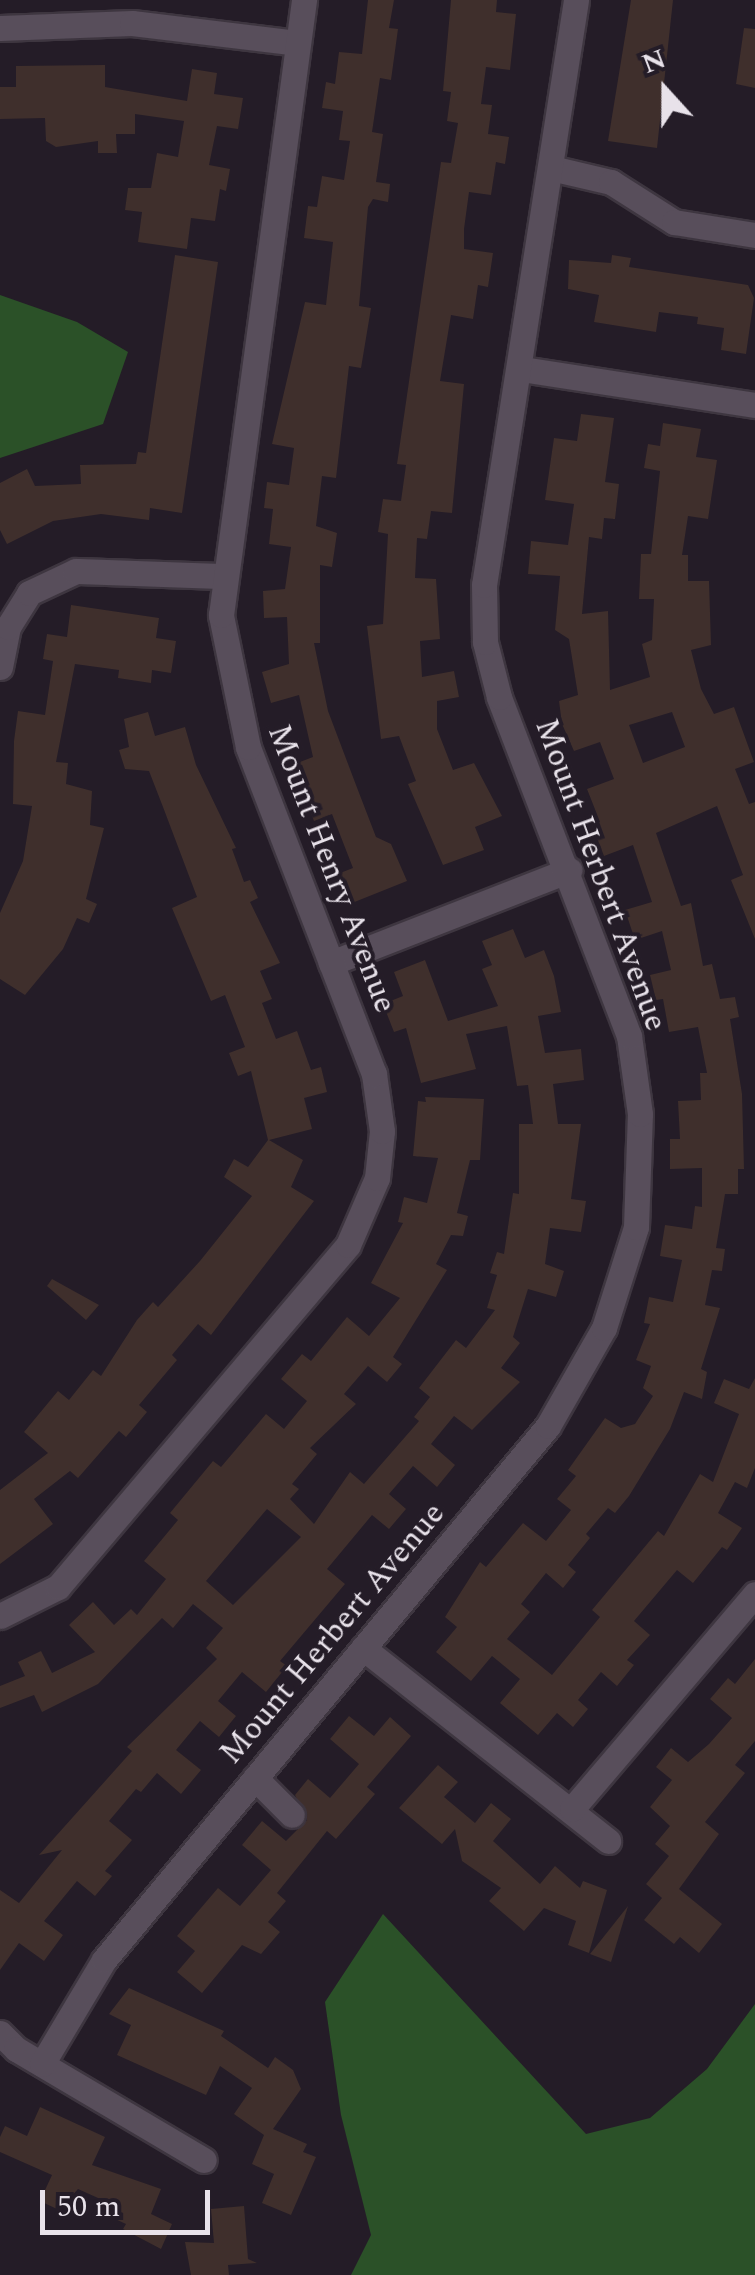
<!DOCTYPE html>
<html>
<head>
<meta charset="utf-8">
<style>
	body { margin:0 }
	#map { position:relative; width:755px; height:2275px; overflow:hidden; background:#241c27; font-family:Spectral,serif }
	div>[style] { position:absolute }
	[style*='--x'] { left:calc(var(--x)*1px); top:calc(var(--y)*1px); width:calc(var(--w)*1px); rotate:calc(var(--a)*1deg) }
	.green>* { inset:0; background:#2b5128 }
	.building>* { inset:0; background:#3f2f2c }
	.roads { filter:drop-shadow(2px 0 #3e3640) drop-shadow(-2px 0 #3e3640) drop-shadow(0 2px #3e3640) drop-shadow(0 -2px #3e3640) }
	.minor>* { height:25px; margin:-12.5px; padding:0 12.5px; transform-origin:12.5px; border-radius:12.5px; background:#584e5b }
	span { translate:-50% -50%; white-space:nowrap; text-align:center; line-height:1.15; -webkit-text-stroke:8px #241c27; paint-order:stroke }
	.street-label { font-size:32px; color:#e8e2ea }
	.north { position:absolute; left:615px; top:40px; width:100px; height:100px; -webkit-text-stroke:8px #241c27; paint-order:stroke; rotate:339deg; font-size:28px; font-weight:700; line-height:40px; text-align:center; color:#e8e2ea }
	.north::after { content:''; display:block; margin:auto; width:35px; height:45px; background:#e8e2ea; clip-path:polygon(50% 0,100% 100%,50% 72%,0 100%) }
	.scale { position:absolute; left:40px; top:2190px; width:170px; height:45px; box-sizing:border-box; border:5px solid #e8e2ea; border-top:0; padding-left:12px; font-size:30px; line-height:35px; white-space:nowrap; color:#e8e2ea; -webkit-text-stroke:8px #241c27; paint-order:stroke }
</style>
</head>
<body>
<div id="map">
	<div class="green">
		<div style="clip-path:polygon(0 295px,77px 322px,128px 352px,103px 424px,0 458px)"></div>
		<div style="clip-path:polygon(383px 1914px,586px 2134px,650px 2118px,707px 2069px,755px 2004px,755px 2275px,351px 2275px,371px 2235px,341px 2115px,325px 2002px)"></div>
	</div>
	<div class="building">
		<div style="clip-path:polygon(368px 0,394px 0,389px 28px,398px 29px,391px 80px,380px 78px,372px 132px,383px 134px,376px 182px,390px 184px,388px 202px,373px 199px,368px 207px,359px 306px,371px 308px,361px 368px,349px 366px,336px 478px,322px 476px,316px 526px,337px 533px,332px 567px,320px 565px,320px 643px,314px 643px,328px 711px,356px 785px,376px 837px,391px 844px,407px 881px,347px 905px,335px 875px,353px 868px,332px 814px,314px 821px,292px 765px,313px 757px,299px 695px,271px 703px,262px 672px,289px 664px,287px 617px,264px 618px,263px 591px,285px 589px,291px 547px,269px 544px,273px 509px,264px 508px,267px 482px,289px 485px,294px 448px,272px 444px,305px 302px,326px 305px,333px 242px,304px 238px,308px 206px,317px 207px,322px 176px,344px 180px,350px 141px,339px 140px,343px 111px,322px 108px,326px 82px,335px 84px,339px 52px,362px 54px)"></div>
		<div style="clip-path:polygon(451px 0,497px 0,496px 12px,516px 14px,510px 70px,486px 67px,481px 104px,492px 105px,488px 134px,509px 137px,505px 164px,496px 162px,491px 195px,469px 192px,464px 229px,464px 249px,493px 253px,488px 287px,478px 285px,473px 319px,451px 315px,440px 381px,464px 384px,452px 513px,431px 511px,427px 539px,417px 538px,415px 578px,436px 579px,440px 639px,420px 641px,422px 677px,454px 671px,459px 697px,437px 701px,437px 729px,453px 770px,474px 763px,502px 816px,475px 827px,484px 850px,443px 865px,408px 784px,416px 781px,399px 736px,381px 739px,367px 626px,383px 624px,388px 534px,378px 532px,383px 499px,401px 501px,406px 465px,397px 464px,429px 244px,441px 162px,451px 163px,458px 123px,447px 121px,451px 92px,443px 91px)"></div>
		<div style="clip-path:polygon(631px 0,673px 0,657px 148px,608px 141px)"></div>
		<div style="clip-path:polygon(744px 28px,755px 29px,755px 88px,736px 84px)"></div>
		<div style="clip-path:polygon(105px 65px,105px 87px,187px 101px,192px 69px,217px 73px,214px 94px,243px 98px,238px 129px,217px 126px,209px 165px,230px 169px,226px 191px,220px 189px,215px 221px,191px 218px,187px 249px,138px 242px,142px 212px,125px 210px,128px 188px,151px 188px,157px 153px,178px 157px,184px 121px,135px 114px,135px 134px,116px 134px,117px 153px,98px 153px,98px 141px,56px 147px,46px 141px,45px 118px,0 119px,0 87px,16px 87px,16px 66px)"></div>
		<div style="clip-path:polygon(175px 255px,218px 262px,182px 513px,150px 508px,149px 520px,101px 514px,53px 521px,7px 544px,0 530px,0 483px,27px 469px,35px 486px,81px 484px,80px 465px,136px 464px,138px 452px,146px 453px)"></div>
		<div style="clip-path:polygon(612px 255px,631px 258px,629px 267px,748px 285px,754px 298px,746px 354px,721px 350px,724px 328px,697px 324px,698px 317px,659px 312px,656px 332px,594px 322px,599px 295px,568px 289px,569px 260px,611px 263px)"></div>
		<div style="clip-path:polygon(evenodd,581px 414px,614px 418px,605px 482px,619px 484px,615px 519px,604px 518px,602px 539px,589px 537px,582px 614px,608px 611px,610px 690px,650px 677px,642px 644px,652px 640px,654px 599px,639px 599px,641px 554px,651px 554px,660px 471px,644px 468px,648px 444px,660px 446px,663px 423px,701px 429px,696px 457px,717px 460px,708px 519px,688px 516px,682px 555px,688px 555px,688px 581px,709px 581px,711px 645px,691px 650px,701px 689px,714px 714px,734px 707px,754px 762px,735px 769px,749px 804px,755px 802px,755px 939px,731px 880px,743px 875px,717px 806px,656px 833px,681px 906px,691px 903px,703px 966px,712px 964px,720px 999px,735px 997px,739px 1017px,730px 1019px,742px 1094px,744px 1169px,738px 1169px,738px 1194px,725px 1194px,716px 1248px,725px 1249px,722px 1271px,712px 1270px,705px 1305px,720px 1308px,701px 1369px,707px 1372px,702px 1399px,684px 1392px,670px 1429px,629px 1496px,615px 1513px,608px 1508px,586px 1534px,590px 1538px,568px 1565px,576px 1572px,563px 1588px,546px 1573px,521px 1604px,530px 1612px,507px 1639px,552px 1675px,600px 1617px,592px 1610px,658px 1531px,664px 1536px,700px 1474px,713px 1482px,739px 1414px,714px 1403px,724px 1379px,749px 1389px,755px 1378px,755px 1468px,747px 1488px,735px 1482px,718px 1513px,742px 1528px,727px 1550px,722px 1547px,693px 1583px,677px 1570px,634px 1621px,650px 1635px,627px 1660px,634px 1665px,617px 1686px,601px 1672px,578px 1700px,588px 1709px,573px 1727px,557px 1713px,538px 1735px,500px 1703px,520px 1679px,492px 1656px,471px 1681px,436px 1652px,457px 1627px,445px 1617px,480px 1562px,486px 1567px,523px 1523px,546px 1541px,571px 1510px,557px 1499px,576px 1476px,568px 1470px,605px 1418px,621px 1428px,635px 1424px,653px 1396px,643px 1388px,651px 1366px,636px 1360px,650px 1324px,644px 1323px,649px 1297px,673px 1302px,682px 1260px,660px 1256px,665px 1225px,692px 1229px,695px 1206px,702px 1207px,702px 1168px,670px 1169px,670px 1139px,680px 1139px,678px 1101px,701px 1100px,700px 1073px,707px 1073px,698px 1027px,669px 1032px,663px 999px,656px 1000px,650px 975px,671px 970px,662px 931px,635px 940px,625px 910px,652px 902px,633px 845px,604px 856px,592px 825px,600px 822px,587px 789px,614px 779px,600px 742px,574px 751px,562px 724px,559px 701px,578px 695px,569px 639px,555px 630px,560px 576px,528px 574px,531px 541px,568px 545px,574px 504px,545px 500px,554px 438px,577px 441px,581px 414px,672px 712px,685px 747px,643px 763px,629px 725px,672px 712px)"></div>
		<div style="clip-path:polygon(71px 605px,159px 618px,156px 638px,176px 641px,171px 673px,152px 670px,151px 683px,118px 678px,119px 670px,75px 664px,56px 762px,68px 763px,66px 784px,92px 791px,90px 825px,104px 828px,86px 899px,97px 904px,89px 923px,77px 918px,63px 949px,25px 995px,0 979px,0 913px,23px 861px,32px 806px,13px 804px,14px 741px,18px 711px,45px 715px,53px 661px,43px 659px,47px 634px,67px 637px)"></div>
		<div style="clip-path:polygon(148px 712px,155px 736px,185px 727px,196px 765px,236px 848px,232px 849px,244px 882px,250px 880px,258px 898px,250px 902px,280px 963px,260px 971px,272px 999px,262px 1003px,276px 1039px,297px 1031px,311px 1070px,321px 1067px,327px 1092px,304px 1098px,312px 1129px,269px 1140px,303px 1160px,291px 1187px,314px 1201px,211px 1335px,198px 1324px,172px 1355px,177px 1360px,139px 1405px,147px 1412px,126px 1437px,119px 1431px,78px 1478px,70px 1471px,34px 1499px,53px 1524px,0 1564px,0 1490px,48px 1453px,24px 1432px,58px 1391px,69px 1400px,93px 1370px,101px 1376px,137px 1320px,153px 1302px,158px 1307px,200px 1261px,252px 1196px,224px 1177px,234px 1159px,248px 1167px,268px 1140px,251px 1071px,238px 1076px,229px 1053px,245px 1047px,225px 995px,211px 1001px,172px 908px,197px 897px,163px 807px,149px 771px,125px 769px,119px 750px,129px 747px,124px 719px)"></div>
		<div style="clip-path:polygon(evenodd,513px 929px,525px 958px,544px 950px,554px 976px,561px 1012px,538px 1016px,545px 1053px,581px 1049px,584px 1080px,553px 1084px,558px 1124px,581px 1124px,571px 1199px,586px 1201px,581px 1232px,550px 1228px,545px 1264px,564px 1271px,556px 1297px,528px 1289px,513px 1337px,520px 1343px,501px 1368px,520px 1382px,472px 1430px,454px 1416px,431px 1444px,455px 1465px,437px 1487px,413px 1466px,389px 1494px,406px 1509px,389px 1529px,372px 1515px,327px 1569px,345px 1584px,280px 1661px,287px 1666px,266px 1692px,242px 1672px,218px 1701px,236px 1716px,219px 1737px,200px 1721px,176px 1750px,201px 1770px,181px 1794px,157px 1773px,141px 1792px,136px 1789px,109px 1821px,132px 1840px,105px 1871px,112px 1876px,95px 1896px,77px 1881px,44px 1921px,63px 1935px,44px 1961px,19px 1943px,0 1970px,0 1890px,19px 1903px,62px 1850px,39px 1855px,132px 1751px,127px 1747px,217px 1659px,206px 1648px,223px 1628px,193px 1604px,173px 1628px,162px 1618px,98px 1684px,42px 1712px,34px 1695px,0 1708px,0 1686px,25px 1676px,18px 1662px,41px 1651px,52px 1673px,95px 1652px,69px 1625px,93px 1602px,114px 1625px,131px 1609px,137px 1615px,166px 1579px,144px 1561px,178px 1520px,170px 1513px,213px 1461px,221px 1467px,266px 1414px,284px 1429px,307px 1401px,281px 1379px,302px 1354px,311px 1361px,347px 1317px,369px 1336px,400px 1298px,371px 1283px,403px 1223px,398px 1222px,404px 1197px,427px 1203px,438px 1158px,413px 1156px,418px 1101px,426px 1102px,425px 1097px,484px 1099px,480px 1160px,470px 1160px,457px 1213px,468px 1216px,463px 1236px,451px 1235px,436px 1264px,447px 1270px,393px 1357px,402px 1364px,387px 1382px,368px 1366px,344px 1394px,356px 1404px,310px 1448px,317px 1454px,292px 1484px,299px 1489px,290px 1499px,314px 1524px,350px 1472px,364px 1484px,419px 1421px,414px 1417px,430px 1397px,419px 1388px,456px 1340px,466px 1348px,495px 1310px,487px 1308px,497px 1275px,490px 1273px,497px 1252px,504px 1254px,513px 1193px,519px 1194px,519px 1124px,533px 1124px,528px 1085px,517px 1086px,507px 1026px,466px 1034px,476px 1069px,421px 1083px,406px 1028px,394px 1032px,383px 1004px,403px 996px,394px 972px,425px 960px,448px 1021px,498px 1006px,482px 969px,492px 965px,482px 941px,513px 929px,267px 1509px,301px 1537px,233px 1605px,206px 1581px,267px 1509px)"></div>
		<div style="clip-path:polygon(52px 1279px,99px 1305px,86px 1320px,47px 1286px)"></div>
		<div style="clip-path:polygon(755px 1659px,755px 1741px,735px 1765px,745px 1773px,705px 1822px,719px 1834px,679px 1889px,722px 1924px,699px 1953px,680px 1937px,674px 1944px,644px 1920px,662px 1898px,646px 1884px,669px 1856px,655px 1844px,670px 1826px,650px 1807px,672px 1780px,656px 1767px,671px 1748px,688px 1762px,709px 1744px,732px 1718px,710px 1699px,728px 1678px,735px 1684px)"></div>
		<div style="clip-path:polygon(349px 1716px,374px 1736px,390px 1717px,411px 1736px,367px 1787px,375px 1794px,336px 1839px,327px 1831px,277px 1893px,286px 1901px,268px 1922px,280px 1932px,261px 1954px,242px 1945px,202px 1993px,177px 1972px,195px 1951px,177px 1936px,218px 1888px,240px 1906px,271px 1870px,242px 1845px,262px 1821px,286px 1841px,307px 1820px,295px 1795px,308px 1779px,330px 1798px,359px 1764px,330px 1739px)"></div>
		<div style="clip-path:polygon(438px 1765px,458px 1782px,444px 1797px,475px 1823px,491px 1803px,511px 1819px,493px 1841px,540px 1884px,555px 1866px,580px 1888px,583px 1881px,607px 1890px,589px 1953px,568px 1945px,576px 1921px,544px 1908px,524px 1931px,489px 1901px,501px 1888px,462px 1861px,455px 1829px,442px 1844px,399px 1808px)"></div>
		<div style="clip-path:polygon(628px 1906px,611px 1962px,590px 1954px)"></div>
		<div style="clip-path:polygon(129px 1988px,224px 2031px,221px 2036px,268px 2068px,275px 2057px,293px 2070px,301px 2089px,273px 2129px,307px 2144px,303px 2152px,316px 2157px,291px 2215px,262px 2203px,274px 2174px,252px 2164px,264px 2135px,234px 2114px,252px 2088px,220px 2066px,206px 2095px,117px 2055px,131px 2025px,109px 2014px)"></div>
		<div style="clip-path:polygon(40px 2107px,105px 2137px,92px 2165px,161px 2189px,151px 2214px,172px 2224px,161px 2249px,123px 2229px,126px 2224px,113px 2218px,118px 2207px,78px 2189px,59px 2210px,40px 2201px,52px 2175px,0 2152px,0 2137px,5px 2126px,27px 2136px)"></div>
		<div style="clip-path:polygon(244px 2206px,248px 2259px,257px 2263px,228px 2265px,229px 2275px,191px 2275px,185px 2242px,214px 2243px,211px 2209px)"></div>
	</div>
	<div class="roads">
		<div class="minor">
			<div style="--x:0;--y:28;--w:132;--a:-2.2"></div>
			<div style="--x:132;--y:23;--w:166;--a:6.9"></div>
			<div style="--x:551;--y:168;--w:62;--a:13.1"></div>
			<div style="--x:611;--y:182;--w:75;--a:32.4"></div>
			<div style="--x:674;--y:222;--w:82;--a:9.1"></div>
			<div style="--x:522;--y:369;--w:236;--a:8.8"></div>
			<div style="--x:0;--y:667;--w:41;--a:-78.7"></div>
			<div style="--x:8;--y:627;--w:40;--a:-58"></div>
			<div style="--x:29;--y:593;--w:52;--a:-25.1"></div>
			<div style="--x:76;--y:571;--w:146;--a:2"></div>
			<div style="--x:331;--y:963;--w:256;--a:-21.3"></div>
			<div style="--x:0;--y:1616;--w:65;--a:-26.6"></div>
			<div style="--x:58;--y:1587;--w:448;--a:-49.7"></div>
			<div style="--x:348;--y:1245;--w:73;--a:-66.6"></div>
			<div style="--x:377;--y:1178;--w:47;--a:-83.9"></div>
			<div style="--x:382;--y:1131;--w:58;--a:-98"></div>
			<div style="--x:374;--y:1074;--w:350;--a:-111.1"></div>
			<div style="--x:248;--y:747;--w:135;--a:-101.6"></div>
			<div style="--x:221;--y:615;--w:621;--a:-82.31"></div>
			<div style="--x:363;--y:1648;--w:312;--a:38.2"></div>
			<div style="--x:255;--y:1778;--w:52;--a:45"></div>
			<div style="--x:572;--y:1809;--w:282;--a:-49.6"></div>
			<div style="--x:0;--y:2033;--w:23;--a:45"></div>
			<div style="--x:16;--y:2049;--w:218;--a:30.6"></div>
			<div style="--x:42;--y:2064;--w:121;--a:-59.2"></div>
			<div style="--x:104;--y:1960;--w:694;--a:-50.26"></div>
			<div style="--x:548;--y:1426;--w:113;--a:-60.3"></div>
			<div style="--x:604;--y:1328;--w:106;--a:-72.4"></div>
			<div style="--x:636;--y:1227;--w:113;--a:-88"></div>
			<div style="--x:640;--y:1114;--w:79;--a:-98"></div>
			<div style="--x:629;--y:1036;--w:363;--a:-111"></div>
			<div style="--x:499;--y:697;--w:57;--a:-104.3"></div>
			<div style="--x:485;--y:642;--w:57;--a:-91"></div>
			<div style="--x:484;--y:585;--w:592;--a:-81.06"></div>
		</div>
	</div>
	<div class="street-label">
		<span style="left:331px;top:869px;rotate:69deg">Mount Henry Avenue</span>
		<span style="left:600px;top:875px;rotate:70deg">Mount Herbert Avenue</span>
		<span style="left:333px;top:1634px;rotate:-50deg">Mount Herbert Avenue</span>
	</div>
	<div class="north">N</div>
	<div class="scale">50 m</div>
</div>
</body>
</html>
